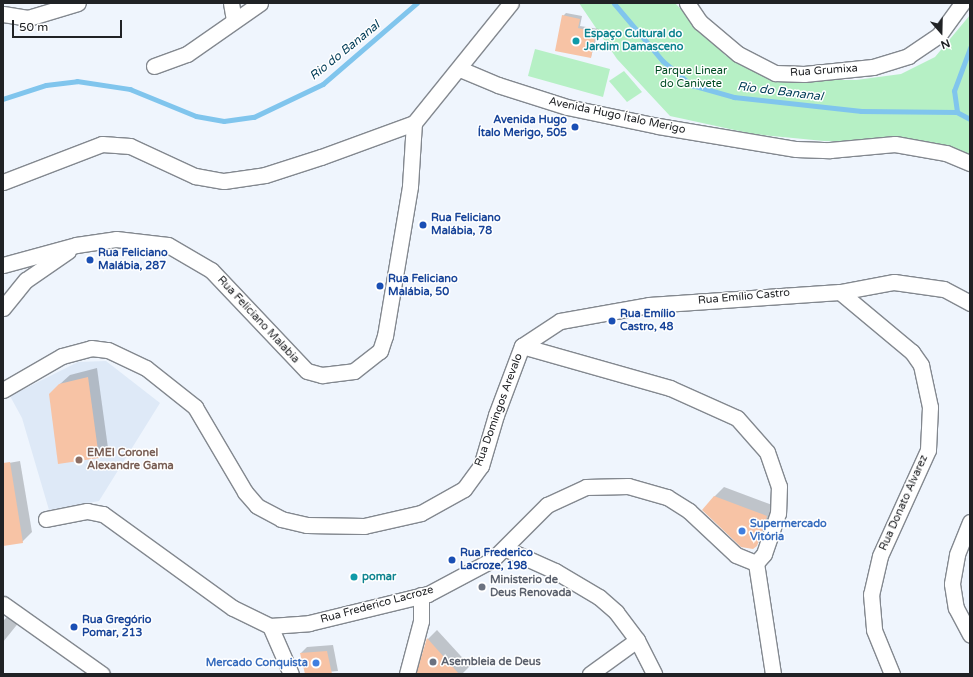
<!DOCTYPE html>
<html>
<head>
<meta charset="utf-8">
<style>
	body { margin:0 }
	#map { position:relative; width:973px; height:677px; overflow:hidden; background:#eff5fd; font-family:"Varela Round",sans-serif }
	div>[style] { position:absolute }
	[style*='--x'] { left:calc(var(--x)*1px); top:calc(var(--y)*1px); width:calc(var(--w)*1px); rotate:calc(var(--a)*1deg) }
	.built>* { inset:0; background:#dee9f7 }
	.green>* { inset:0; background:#b6f0c5 }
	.shadow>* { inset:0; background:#0003 }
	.stream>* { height:4.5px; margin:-2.25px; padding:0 2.25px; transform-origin:2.25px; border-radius:2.25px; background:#80c5ed }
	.building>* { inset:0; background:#f7c3a5 }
	.roads { filter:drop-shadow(1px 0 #83888f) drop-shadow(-1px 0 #83888f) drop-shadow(0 1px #83888f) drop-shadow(0 -1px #83888f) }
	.minor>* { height:15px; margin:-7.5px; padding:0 7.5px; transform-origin:7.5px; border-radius:7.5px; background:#fff }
	.dots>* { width:11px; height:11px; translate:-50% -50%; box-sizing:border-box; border:2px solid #fff; border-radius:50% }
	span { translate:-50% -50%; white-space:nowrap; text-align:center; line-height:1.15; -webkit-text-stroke:3px #fff; paint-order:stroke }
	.culture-label { font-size:11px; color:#0d838f; font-weight:700 }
	.left { translate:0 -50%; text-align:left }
	.street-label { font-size:11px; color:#202225 }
	.park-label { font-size:11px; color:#004c24 }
	.transit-label { font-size:11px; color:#164399; font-weight:700 }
	.right { translate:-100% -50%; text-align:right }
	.education-label { font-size:11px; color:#785e54; font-weight:700 }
	.shop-label { font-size:11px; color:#366cbe; font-weight:700 }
	.worship-label { font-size:11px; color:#5b616d; font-weight:700 }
	.water-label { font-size:12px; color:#003c57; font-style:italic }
	.frame { position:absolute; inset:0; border:4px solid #202225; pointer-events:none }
	.north { position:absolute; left:921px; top:12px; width:40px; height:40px; -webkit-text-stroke:3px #fff; paint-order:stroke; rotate:160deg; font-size:11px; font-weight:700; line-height:16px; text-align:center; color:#202225 }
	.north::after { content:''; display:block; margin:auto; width:14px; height:18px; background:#202225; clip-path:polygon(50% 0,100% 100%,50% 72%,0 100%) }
	.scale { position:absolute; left:12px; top:20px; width:110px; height:18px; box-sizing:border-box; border:2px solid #202225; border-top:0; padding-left:5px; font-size:12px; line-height:14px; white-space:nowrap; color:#202225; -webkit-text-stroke:3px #fff; paint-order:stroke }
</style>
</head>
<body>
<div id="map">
	<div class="built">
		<div style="clip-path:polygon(106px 361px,160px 403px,99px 501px,49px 510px,22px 418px,10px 396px,78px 362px)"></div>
	</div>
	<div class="green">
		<div style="clip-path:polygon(579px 3px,675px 3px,726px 56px,818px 80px,856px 80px,901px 74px,935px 57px,970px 15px,970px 167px,933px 145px,824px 141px,753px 134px,670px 116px,617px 59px)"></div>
		<div style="clip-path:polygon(535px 49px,610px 69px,603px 97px,528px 76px)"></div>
		<div style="clip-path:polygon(624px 71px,642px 92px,627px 102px,609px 81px)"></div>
	</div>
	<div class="shadow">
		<div style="clip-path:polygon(566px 13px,582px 16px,580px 26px,599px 29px,591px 57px,563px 16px)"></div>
		<div style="clip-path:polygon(97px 368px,108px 448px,98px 457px,60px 384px,70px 375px)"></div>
		<div style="clip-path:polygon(20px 461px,32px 532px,22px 542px,3px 545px,3px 464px)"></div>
		<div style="clip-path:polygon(724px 487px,775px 506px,762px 539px,753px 548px,714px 497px)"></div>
		<div style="clip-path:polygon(10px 614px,20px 621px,3px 642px,3px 621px)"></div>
		<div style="clip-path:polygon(437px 630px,470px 666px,462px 674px,420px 674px,428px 639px)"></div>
		<div style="clip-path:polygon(333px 645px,338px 671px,306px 674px,301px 653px,307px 647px)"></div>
	</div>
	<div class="stream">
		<div style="--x:614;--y:3;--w:76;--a:49.8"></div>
		<div style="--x:663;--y:61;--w:38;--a:40"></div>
		<div style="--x:692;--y:85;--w:44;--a:15.9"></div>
		<div style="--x:734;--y:97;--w:128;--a:6.3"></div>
		<div style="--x:861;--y:111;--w:96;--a:0.6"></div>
		<div style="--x:957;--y:112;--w:15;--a:28"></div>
		<div style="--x:3;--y:99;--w:45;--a:-18"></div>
		<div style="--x:46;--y:85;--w:31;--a:-7"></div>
		<div style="--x:77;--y:81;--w:54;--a:8.6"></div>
		<div style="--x:130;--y:89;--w:71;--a:22.2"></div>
		<div style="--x:196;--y:116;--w:28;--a:10"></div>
		<div style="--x:224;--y:121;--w:30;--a:-8"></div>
		<div style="--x:254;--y:117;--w:76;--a:-25.6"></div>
		<div style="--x:323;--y:84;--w:124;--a:-40.8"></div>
		<div style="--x:957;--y:112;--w:21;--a:-98"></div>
		<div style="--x:954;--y:91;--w:46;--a:-69.6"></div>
	</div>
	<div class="building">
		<div style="clip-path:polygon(562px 15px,580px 19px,578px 28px,596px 32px,591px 58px,555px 51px)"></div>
		<div style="clip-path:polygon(88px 377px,99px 458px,58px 464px,49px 394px,59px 384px)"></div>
		<div style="clip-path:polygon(10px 462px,23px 543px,3px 546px,3px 463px)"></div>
		<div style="clip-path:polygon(714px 496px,767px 516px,757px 546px,753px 549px,741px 547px,702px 510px)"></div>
		<div style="clip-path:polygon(427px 638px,459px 674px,416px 674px)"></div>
		<div style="clip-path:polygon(327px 651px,332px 674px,305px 674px,300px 653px)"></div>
	</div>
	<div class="roads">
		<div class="minor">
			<div style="--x:231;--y:3;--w:17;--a:80"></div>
			<div style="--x:687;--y:3;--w:23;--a:56"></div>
			<div style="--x:700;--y:22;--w:50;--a:40.1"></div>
			<div style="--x:738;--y:54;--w:42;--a:27.2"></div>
			<div style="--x:775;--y:73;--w:29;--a:2"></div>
			<div style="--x:804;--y:74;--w:69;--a:-5.8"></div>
			<div style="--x:873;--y:67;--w:37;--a:-17"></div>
			<div style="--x:908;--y:56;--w:37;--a:-34"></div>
			<div style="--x:939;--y:35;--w:39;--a:-54"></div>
			<div style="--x:3;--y:14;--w:25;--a:9"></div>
			<div style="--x:28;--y:18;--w:52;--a:-16.7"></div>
			<div style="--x:154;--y:66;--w:35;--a:-20"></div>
			<div style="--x:187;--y:54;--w:89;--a:-34.9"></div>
			<div style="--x:460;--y:69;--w:41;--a:22.8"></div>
			<div style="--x:498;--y:85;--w:72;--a:17.7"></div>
			<div style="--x:567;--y:107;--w:93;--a:11.8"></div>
			<div style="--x:658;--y:126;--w:140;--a:9.5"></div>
			<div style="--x:796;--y:149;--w:34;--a:2"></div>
			<div style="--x:830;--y:150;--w:65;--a:-5.3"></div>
			<div style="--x:895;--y:144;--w:52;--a:10"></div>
			<div style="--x:946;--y:153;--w:26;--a:23"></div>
			<div style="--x:3;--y:182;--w:106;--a:-21"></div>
			<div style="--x:102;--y:144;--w:28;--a:4"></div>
			<div style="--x:130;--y:146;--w:72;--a:24.8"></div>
			<div style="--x:195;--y:176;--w:29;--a:10"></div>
			<div style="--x:224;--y:181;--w:41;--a:-8.3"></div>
			<div style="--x:265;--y:175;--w:59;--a:-17.8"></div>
			<div style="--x:321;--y:157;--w:99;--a:-20.1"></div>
			<div style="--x:414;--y:123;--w:154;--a:-51.1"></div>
			<div style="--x:3;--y:265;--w:76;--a:-15.3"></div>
			<div style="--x:76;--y:245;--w:40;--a:-8.5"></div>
			<div style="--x:116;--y:239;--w:52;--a:6.6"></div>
			<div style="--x:168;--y:245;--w:50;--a:30.2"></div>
			<div style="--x:211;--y:270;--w:139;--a:46.5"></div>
			<div style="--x:307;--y:371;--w:16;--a:15"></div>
			<div style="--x:322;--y:375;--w:32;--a:-7"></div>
			<div style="--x:354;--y:371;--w:33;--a:-38"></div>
			<div style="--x:380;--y:351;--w:16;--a:-72"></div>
			<div style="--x:385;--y:336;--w:152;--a:-80.5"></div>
			<div style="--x:410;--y:186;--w:63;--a:-86.4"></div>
			<div style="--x:840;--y:292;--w:94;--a:39.8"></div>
			<div style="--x:912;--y:352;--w:16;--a:55"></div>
			<div style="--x:921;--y:365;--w:43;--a:77.9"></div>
			<div style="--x:930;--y:407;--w:43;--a:92.7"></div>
			<div style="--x:928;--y:450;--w:116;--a:114.4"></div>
			<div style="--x:880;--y:556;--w:39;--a:103"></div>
			<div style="--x:871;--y:594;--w:36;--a:85"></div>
			<div style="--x:874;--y:630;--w:48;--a:67.8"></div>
			<div style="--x:3;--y:308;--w:36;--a:-51"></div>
			<div style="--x:26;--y:280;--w:51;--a:-34.6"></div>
			<div style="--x:522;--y:346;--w:154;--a:15.8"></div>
			<div style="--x:670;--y:388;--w:73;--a:24.1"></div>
			<div style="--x:737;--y:418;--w:45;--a:48.6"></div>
			<div style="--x:767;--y:452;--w:36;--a:71"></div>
			<div style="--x:779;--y:486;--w:27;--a:92"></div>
			<div style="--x:778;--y:513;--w:43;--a:108.9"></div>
			<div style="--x:764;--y:554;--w:12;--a:132"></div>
			<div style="--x:3;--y:390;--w:68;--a:-30"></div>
			<div style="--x:62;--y:356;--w:30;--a:-15"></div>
			<div style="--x:91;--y:348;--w:17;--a:7"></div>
			<div style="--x:108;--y:350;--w:42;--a:25.3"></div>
			<div style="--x:146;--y:368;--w:63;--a:38.5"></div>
			<div style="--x:195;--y:407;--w:99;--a:59.5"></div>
			<div style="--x:245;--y:492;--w:18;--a:49"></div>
			<div style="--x:257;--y:506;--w:27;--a:28"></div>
			<div style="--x:281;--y:519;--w:27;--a:13"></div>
			<div style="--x:307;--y:525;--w:57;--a:1"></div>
			<div style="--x:364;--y:526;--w:58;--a:-12.8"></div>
			<div style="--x:421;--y:513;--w:49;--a:-29.2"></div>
			<div style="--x:464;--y:489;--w:29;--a:-54"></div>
			<div style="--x:481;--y:466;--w:53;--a:-73.6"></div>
			<div style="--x:496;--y:415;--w:74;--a:-69.4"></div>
			<div style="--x:522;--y:346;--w:45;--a:-33.3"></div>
			<div style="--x:560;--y:321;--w:90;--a:-10.2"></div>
			<div style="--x:649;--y:305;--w:191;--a:-3.9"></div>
			<div style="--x:840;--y:292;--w:55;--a:-10.5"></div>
			<div style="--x:894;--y:282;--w:50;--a:8"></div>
			<div style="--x:944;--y:289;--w:30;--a:28"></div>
			<div style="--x:46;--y:519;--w:42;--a:-11"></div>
			<div style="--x:87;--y:511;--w:16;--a:11"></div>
			<div style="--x:103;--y:514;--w:160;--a:35.9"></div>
			<div style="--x:233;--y:608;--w:41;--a:25.9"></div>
			<div style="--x:270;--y:626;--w:39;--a:-4"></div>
			<div style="--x:309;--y:623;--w:122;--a:-13.7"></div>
			<div style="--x:428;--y:594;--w:72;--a:-28"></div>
			<div style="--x:492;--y:560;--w:78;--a:-45"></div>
			<div style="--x:547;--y:505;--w:43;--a:-24.8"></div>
			<div style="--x:586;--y:487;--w:42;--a:-1.4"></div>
			<div style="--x:628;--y:486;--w:41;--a:15.8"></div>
			<div style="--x:667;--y:497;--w:26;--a:32"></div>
			<div style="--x:689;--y:511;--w:64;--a:43.1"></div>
			<div style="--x:736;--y:555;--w:22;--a:22"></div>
			<div style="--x:970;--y:522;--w:35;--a:112"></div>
			<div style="--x:957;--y:555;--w:29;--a:100"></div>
			<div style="--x:952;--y:584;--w:24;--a:81"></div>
			<div style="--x:956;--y:608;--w:30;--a:62"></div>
			<div style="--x:506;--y:549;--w:54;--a:24.2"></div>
			<div style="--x:555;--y:571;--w:51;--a:30.6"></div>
			<div style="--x:599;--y:597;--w:23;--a:41"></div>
			<div style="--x:616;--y:612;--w:35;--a:53"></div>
			<div style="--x:637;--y:640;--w:38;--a:63"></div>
			<div style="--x:756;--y:563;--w:112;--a:81.3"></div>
			<div style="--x:3;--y:604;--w:121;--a:35.3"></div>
			<div style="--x:270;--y:626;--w:52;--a:66.4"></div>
			<div style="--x:407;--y:674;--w:55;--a:-75.2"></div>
			<div style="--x:421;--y:621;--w:26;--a:-90"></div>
			<div style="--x:590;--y:674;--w:58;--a:-35.9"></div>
		</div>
	</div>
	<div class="dots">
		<div style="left:576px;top:41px;background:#0f9aa8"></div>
		<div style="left:575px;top:127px;background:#1a4fb4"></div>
		<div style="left:423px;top:225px;background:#1a4fb4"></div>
		<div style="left:90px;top:260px;background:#1a4fb4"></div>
		<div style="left:380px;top:286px;background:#1a4fb4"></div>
		<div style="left:612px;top:321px;background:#1a4fb4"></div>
		<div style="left:79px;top:460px;background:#8d6e63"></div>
		<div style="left:742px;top:531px;background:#3f7fe0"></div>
		<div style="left:452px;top:560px;background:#1a4fb4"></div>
		<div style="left:354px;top:577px;background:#0f9aa8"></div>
		<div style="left:482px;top:587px;background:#6b7280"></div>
		<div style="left:74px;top:627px;background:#1a4fb4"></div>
		<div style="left:433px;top:662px;background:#6b7280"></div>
		<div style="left:316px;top:663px;background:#3f7fe0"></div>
	</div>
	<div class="culture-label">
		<span class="left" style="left:584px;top:41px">Espaço Cultural do<br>Jardim Damasceno</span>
		<span class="left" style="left:362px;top:577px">pomar</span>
	</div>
	<div class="street-label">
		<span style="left:824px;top:71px;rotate:-4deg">Rua Grumixa</span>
		<span style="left:617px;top:116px;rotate:12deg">Avenida Hugo Ítalo Merigo</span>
		<span style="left:744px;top:297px;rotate:-5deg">Rua Emílio Castro</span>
		<span style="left:258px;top:320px;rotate:47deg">Rua Feliciano Malabia</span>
		<span style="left:499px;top:410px;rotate:-70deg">Rua Domingos Arevalo</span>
		<span style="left:904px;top:503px;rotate:-66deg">Rua Donato Alvarez</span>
		<span style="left:377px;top:605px;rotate:-15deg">Rua Frederico Lacroze</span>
	</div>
	<div class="park-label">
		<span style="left:691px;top:78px">Parque Linear<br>do Canivete</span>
	</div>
	<div class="transit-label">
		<span class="right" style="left:567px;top:127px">Avenida Hugo<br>Ítalo Merigo, 505</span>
		<span class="left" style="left:431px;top:225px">Rua Feliciano<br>Malábia, 78</span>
		<span class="left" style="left:98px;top:260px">Rua Feliciano<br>Malábia, 287</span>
		<span class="left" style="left:388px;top:286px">Rua Feliciano<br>Malábia, 50</span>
		<span class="left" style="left:620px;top:321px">Rua Emílio<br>Castro, 48</span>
		<span class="left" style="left:460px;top:560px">Rua Frederico<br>Lacroze, 198</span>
		<span class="left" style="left:82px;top:627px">Rua Gregório<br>Pomar, 213</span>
	</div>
	<div class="education-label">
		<span class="left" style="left:87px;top:460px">EMEI Coronel<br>Alexandre Gama</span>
	</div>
	<div class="shop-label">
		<span class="left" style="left:750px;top:531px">Supermercado<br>Vitória</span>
		<span class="right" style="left:308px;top:663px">Mercado Conquista</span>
	</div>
	<div class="worship-label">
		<span class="left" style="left:490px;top:587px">Ministerio de<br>Deus Renovada</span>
		<span class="left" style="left:441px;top:662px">Asembleia de Deus</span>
	</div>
	<div class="water-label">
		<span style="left:345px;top:51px;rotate:-39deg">Rio do Bananal</span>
		<span style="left:780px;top:92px;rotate:7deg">Rio do Bananal</span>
	</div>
	<div class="frame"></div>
	<div class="north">N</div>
	<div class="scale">50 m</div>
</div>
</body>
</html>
